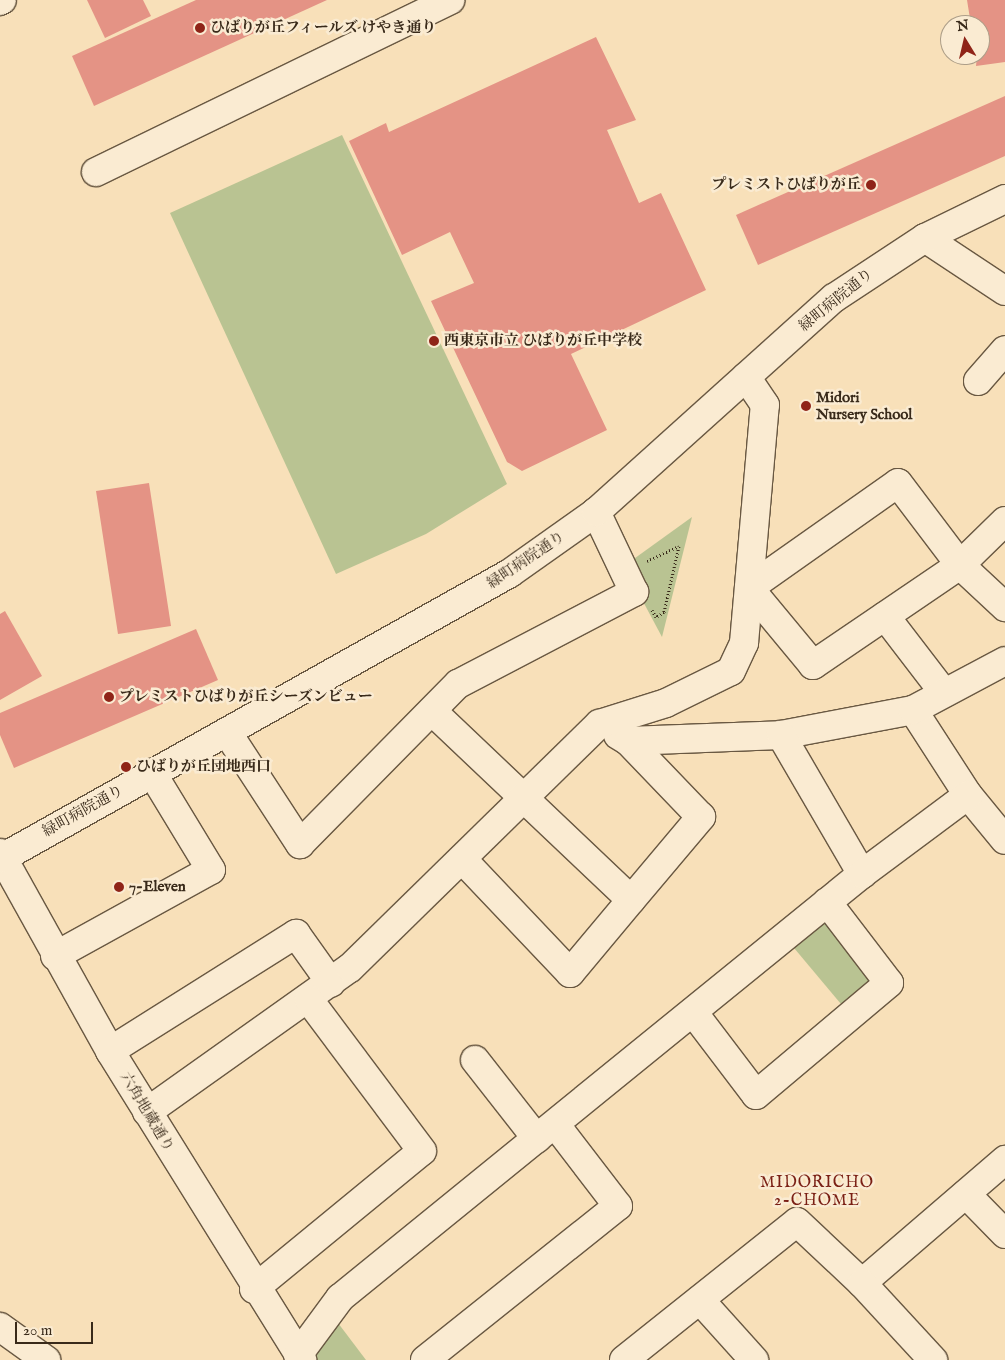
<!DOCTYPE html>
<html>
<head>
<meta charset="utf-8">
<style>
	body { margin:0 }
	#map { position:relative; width:1005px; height:1360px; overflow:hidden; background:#f8e0b9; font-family:"IM FELL English","Noto Serif JP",serif }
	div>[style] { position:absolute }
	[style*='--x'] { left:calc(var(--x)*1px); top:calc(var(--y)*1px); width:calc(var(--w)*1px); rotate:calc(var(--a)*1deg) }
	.green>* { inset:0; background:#b9c392 }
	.building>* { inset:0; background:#e49385 }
	.path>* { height:3px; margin-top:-1.5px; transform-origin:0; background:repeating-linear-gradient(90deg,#392a1a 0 1px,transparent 0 3.5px) }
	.roads { filter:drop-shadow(1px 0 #695842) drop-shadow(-1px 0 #695842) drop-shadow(0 1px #695842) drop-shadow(0 -1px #695842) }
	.minor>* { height:28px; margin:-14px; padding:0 14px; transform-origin:14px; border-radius:14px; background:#faebd2 }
	.dots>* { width:14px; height:14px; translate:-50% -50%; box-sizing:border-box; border:2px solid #faebd2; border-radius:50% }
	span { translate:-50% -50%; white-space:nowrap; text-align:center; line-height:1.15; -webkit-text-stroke:5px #faebd2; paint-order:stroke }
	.poi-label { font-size:15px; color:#392a1a; font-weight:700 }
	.left { translate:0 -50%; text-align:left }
	.right { translate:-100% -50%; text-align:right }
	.street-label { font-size:15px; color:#392a1a }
	.neighbourhood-label { font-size:16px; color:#7a1f14; letter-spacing:1px }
	.north { position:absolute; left:940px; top:15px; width:50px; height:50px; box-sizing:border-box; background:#faebd2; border:1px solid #ad9e88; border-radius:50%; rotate:351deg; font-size:14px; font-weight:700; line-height:20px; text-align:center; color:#392a1a }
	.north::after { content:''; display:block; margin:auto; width:18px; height:22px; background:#8f2418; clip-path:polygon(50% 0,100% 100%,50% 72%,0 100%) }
	.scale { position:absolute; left:15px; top:1322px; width:78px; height:22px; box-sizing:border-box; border:2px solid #392a1a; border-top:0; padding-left:6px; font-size:15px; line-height:18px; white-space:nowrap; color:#392a1a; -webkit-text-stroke:4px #faebd2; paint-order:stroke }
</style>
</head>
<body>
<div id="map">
	<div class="green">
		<div style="clip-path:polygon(342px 135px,507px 484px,426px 534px,336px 574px,170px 213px)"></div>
		<div style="clip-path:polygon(692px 517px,662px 637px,624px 566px)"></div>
		<div style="clip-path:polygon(827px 912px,882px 983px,846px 1010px,789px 942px)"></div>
		<div style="clip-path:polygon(332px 1315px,366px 1360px,316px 1360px,300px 1342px)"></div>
	</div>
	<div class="building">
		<div style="clip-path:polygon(87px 0,143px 0,151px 16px,105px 38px)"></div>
		<div style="clip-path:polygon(196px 0,327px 0,94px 106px,72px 56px)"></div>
		<div style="clip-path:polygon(967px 0,1005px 0,1005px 62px,976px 66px,980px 25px,971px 25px)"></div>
		<div style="clip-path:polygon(596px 37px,636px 120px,607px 130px,639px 203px,661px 193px,706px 290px,571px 354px,607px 430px,522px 471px,507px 462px,431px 301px,474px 283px,450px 232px,402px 255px,349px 141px,386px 123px,389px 132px)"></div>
		<div style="clip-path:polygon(1005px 96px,1005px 156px,758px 265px,736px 215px)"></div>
		<div style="clip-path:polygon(149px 483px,171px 626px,118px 634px,96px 491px)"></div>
		<div style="clip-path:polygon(5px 611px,42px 676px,0 700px,0 614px)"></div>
		<div style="clip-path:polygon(196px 629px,218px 680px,14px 768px,0 735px,0 713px)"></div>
	</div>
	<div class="path">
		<div style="--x:647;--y:561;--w:35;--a:-25"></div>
		<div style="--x:679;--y:546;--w:68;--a:102.8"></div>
		<div style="--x:664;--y:612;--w:9;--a:148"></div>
		<div style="--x:656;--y:617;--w:8;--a:-120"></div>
	</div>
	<div class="roads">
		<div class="minor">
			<div style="--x:0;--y:1;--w:2;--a:-27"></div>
			<div style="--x:96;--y:172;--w:394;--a:-25.9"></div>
			<div style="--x:925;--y:238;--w:96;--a:33.5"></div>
			<div style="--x:978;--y:381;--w:41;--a:-48.9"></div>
			<div style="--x:1005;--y:521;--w:63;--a:135.6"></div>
			<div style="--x:960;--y:565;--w:178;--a:145.8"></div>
			<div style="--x:813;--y:665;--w:100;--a:-129.7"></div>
			<div style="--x:749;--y:588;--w:182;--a:-35.2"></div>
			<div style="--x:898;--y:483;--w:103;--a:52.9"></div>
			<div style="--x:960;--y:565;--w:62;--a:43"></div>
			<div style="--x:885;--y:616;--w:97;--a:52.5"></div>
			<div style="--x:913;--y:710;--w:101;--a:57.1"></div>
			<div style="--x:968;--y:795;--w:58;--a:50.6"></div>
			<div style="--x:432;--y:711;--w:274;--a:43.5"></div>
			<div style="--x:631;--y:900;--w:109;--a:-49.9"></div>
			<div style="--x:701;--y:817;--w:105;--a:-133.8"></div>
			<div style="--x:227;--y:732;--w:134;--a:56.9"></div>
			<div style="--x:300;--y:844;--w:225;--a:-45.4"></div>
			<div style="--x:458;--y:684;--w:199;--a:-27.6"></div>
			<div style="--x:634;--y:592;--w:89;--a:-115.4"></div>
			<div style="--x:618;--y:735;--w:12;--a:31"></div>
			<div style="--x:628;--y:741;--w:153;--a:-2.2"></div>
			<div style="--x:781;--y:735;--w:134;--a:-10.7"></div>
			<div style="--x:913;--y:710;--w:104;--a:-28"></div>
			<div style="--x:781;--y:735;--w:161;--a:59.8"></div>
			<div style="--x:0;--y:853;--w:227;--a:60.9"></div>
			<div style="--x:110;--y:1051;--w:364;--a:58.1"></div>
			<div style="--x:2;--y:858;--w:582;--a:-29.29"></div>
			<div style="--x:510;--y:573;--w:105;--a:-35.3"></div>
			<div style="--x:596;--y:512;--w:320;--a:-42"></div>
			<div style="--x:834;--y:298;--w:109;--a:-33.4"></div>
			<div style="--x:925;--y:238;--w:89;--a:-26"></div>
			<div style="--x:462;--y:859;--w:157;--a:46.5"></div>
			<div style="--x:570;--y:973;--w:95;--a:-50.1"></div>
			<div style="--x:55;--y:956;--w:178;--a:-28.9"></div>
			<div style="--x:211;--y:870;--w:114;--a:-121.3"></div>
			<div style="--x:693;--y:1012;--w:104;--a:52.8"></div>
			<div style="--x:756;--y:1095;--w:174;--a:-40.1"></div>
			<div style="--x:889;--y:983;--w:102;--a:-127.4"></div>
			<div style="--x:110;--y:1051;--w:220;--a:-32.2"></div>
			<div style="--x:296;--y:934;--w:60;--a:54.5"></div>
			<div style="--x:475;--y:1060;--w:100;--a:51.9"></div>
			<div style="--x:147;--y:1112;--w:249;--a:-35.4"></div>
			<div style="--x:350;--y:968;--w:349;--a:-44.4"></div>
			<div style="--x:599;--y:724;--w:70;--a:-17.4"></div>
			<div style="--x:666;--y:703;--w:72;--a:-26.2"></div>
			<div style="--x:731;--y:671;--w:31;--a:-65"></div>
			<div style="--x:744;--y:643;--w:239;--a:-85"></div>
			<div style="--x:765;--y:405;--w:34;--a:-124"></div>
			<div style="--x:966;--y:1194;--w:56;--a:45.7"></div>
			<div style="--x:862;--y:1283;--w:189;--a:-40.7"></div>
			<div style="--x:254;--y:1289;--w:217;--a:-39.4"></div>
			<div style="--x:422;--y:1151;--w:189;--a:-126.8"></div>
			<div style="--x:700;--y:1300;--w:81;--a:48"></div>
			<div style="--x:0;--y:1327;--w:57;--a:35.7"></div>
			<div style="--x:298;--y:1355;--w:71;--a:-53.6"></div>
			<div style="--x:340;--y:1298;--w:673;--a:-39.09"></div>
			<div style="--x:862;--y:874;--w:132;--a:-36.7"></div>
			<div style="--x:425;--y:1360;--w:247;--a:-38.6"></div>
			<div style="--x:618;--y:1206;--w:103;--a:-127.5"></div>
			<div style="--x:624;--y:1360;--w:221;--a:-38.6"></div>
			<div style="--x:797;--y:1222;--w:89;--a:43.2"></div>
			<div style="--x:862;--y:1283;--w:105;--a:47.3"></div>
		</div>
	</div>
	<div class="dots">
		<div style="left:200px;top:28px;background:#8f2418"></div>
		<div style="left:871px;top:185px;background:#8f2418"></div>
		<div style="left:434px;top:341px;background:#8f2418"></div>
		<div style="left:806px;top:406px;background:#8f2418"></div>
		<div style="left:109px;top:697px;background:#8f2418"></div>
		<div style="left:126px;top:767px;background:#8f2418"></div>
		<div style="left:119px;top:887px;background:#8f2418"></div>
	</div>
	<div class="poi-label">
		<span class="left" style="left:210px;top:28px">ひばりが丘フィールズ けやき通り</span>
		<span class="right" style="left:861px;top:185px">プレミストひばりが丘</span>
		<span class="left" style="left:444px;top:341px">西東京市立 ひばりが丘中学校</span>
		<span class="left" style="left:816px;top:406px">Midori<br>Nursery School</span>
		<span class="left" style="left:119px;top:697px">プレミストひばりが丘シーズンビュー</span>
		<span class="left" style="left:136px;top:767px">ひばりが丘団地西口</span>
		<span class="left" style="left:129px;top:887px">7-Eleven</span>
	</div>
	<div class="street-label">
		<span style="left:836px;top:300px;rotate:-39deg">緑町病院通り</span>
		<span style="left:526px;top:560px;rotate:-34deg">緑町病院通り</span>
		<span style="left:83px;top:811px;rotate:-29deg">緑町病院通り</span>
		<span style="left:147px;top:1112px;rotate:59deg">六角地蔵通り</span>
	</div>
	<div class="neighbourhood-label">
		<span style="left:817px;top:1192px">MIDORICHO<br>2-CHOME</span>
	</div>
	<div class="north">N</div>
	<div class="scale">20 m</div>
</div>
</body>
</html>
